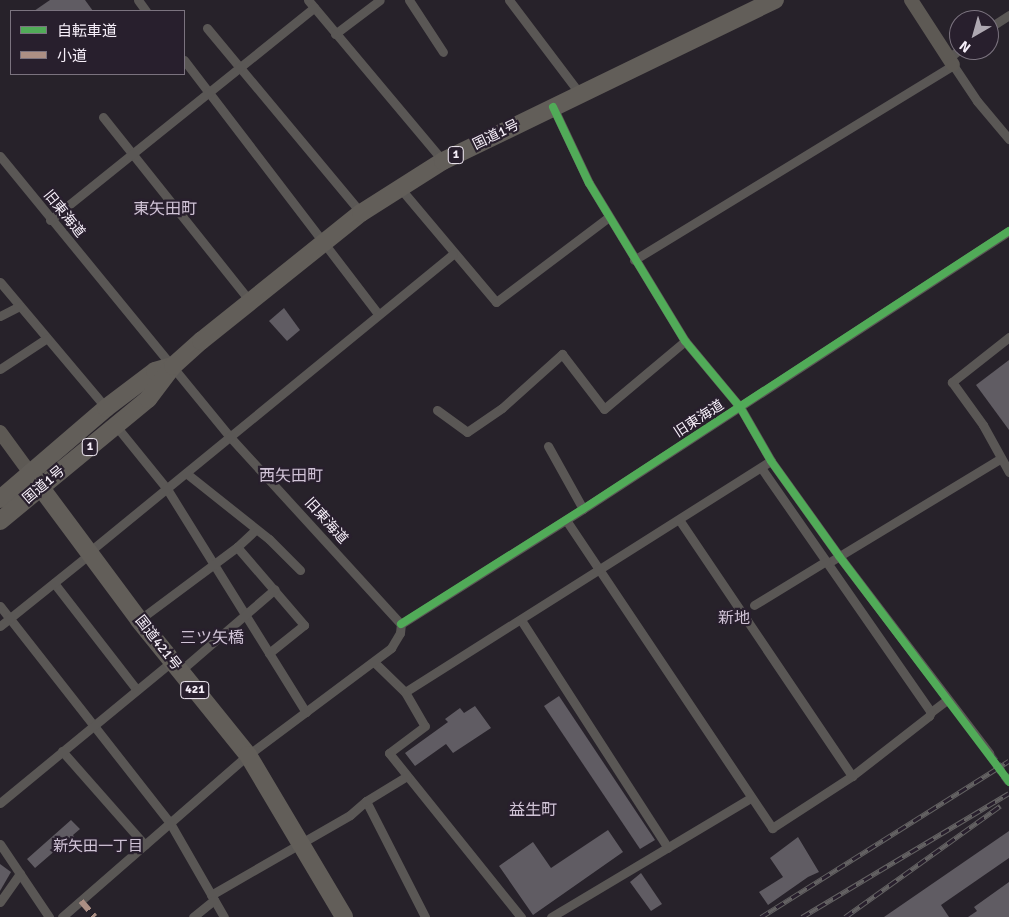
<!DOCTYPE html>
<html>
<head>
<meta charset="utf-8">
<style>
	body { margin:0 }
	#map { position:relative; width:1009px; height:917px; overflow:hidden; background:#27222a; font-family:Signika,"Noto Sans JP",sans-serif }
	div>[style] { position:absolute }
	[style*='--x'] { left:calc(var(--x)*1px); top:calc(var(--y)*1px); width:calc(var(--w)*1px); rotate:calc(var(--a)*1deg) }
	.building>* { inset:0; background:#605c63 }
	.street-tunnel>* { height:9px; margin-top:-4.5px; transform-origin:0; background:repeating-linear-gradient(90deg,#464149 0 9px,transparent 0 13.5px) }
	.street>* { height:9px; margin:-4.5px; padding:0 4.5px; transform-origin:4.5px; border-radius:4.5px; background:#5a5755 }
	.secondary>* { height:14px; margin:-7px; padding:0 7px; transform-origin:7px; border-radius:7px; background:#5d5954 }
	.highway>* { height:18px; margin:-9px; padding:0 9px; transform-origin:9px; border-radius:9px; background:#625e59 }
	.rail>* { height:5px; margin-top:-2.5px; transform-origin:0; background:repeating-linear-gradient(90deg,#281f2d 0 9px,#646263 0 18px); box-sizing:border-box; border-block:1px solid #646263 }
	.quiet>* { height:6px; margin-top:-3px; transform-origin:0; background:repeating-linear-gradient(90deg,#ac8f84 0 12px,transparent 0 18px) }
	.cycleway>* { height:8px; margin:-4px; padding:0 4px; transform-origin:4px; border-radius:4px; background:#51ab58 }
	span { translate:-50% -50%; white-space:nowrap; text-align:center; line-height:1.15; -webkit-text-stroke:4.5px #281f2d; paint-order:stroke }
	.shield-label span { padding:1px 4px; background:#281f2d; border:1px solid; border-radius:4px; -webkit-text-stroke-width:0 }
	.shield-label { font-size:12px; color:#f7f0fa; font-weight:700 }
	.street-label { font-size:14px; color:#f7f0fa }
	.neighbourhood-label { font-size:15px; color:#d0c3d6 }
	.quarter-label { font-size:16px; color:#d0c3d6 }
	.legend { position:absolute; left:10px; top:10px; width:175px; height:65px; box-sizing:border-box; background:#281f2d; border:1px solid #7b737f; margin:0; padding:6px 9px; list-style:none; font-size:15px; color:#f7f0fa }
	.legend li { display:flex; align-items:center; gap:10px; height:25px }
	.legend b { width:25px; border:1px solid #7b737f }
	.north { position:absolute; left:949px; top:10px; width:50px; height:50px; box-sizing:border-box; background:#281f2d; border:1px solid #7b737f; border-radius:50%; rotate:218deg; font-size:14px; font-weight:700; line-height:20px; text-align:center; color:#f7f0fa }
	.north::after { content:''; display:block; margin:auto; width:18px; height:22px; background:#aea8b1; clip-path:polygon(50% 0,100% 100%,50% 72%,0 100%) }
</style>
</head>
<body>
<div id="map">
	<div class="building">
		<div style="clip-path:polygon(50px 0,85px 0,93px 11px,34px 11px)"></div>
		<div style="clip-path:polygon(284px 308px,300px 330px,287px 341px,269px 321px)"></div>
		<div style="clip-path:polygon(1009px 360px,1009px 430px,976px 385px)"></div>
		<div style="clip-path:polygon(559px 696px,655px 840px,640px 849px,544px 706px)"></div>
		<div style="clip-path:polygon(475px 706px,491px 728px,453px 753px,446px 744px,415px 766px,405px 753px,448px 722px,445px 719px,460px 708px,464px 713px)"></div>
		<div style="clip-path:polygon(71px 820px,80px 829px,73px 835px,75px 838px,59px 852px,57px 849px,35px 868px,27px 859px)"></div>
		<div style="clip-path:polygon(608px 830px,623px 852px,533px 915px,499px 866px,533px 842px,551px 868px)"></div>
		<div style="clip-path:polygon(1009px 831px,1009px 858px,941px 905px,949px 917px,884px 917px)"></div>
		<div style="clip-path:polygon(798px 837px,819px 872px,808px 877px,768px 905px,759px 892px,783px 877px,770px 858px)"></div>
		<div style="clip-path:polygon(0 864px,11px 872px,0 891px)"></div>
		<div style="clip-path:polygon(641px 873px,662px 904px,651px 911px,630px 882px)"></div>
		<div style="clip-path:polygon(1009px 882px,1009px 917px,968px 917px,977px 911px,974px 907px)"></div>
	</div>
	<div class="street-tunnel">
		<div style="--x:989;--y:753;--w:35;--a:55"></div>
	</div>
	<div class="street">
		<div style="--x:138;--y:0;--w:14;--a:54"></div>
		<div style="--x:308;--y:0;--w:210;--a:50"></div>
		<div style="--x:409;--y:0;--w:62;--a:56.8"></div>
		<div style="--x:509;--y:0;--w:118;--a:52.9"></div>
		<div style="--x:207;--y:28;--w:241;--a:50.2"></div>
		<div style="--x:989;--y:28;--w:24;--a:-33"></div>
		<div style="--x:335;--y:34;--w:56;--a:-37.1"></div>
		<div style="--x:949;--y:58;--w:13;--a:-39"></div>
		<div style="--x:184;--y:60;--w:320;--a:52.6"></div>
		<div style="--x:553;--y:107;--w:84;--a:64.7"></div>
		<div style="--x:589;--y:183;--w:185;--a:58.7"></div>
		<div style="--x:685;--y:341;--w:86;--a:50.2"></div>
		<div style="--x:740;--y:407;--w:62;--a:60.1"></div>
		<div style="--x:771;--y:461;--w:117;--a:54.4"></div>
		<div style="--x:839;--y:556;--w:248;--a:52.7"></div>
		<div style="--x:103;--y:117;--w:236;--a:51.4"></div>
		<div style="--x:0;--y:156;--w:363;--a:50.7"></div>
		<div style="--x:230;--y:437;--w:253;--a:47.6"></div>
		<div style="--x:400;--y:188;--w:149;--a:49.9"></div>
		<div style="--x:496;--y:302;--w:141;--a:-37"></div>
		<div style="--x:50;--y:220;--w:339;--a:-38.8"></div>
		<div style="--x:634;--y:260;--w:374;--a:-31.4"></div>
		<div style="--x:953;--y:65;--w:43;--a:56.3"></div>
		<div style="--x:977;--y:101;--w:50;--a:49.9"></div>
		<div style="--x:0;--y:282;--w:165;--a:49.9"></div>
		<div style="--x:0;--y:316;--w:22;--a:-27"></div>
		<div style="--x:1009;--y:337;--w:73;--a:141.7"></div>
		<div style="--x:952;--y:382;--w:53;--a:54.2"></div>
		<div style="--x:983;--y:425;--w:54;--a:61"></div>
		<div style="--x:0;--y:369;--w:56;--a:-33.4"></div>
		<div style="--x:437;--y:410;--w:37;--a:36"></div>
		<div style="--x:467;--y:432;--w:42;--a:-34.4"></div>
		<div style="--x:502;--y:408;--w:81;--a:-42"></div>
		<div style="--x:562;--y:354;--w:69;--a:52.6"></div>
		<div style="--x:604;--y:409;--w:106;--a:-40"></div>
		<div style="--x:116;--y:426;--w:81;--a:51"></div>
		<div style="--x:167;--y:489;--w:263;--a:58.1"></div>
		<div style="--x:548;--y:446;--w:72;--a:60.9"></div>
		<div style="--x:762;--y:469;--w:296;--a:55.2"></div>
		<div style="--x:931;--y:712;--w:20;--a:-37"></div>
		<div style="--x:186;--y:473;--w:106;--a:38.5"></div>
		<div style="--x:269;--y:539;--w:44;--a:45"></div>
		<div style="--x:566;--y:520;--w:371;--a:56.2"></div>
		<div style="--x:772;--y:828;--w:95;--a:-33"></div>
		<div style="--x:852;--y:776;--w:98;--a:-37.9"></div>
		<div style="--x:929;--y:716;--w:4;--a:-63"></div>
		<div style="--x:680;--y:521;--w:308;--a:56"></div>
		<div style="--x:237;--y:547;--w:26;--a:-43"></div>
		<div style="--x:89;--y:552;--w:470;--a:-39.3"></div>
		<div style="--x:828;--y:563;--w:201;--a:-31.2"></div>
		<div style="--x:54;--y:583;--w:135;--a:52.2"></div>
		<div style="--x:754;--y:605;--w:84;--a:-31.4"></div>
		<div style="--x:0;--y:606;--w:276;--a:51.9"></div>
		<div style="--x:170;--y:823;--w:108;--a:60.1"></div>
		<div style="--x:139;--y:620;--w:122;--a:-36.7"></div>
		<div style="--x:237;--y:547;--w:103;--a:49.3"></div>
		<div style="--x:304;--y:625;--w:45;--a:141.3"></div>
		<div style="--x:521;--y:620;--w:271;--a:57.2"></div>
		<div style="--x:401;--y:624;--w:215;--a:-32.3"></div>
		<div style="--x:583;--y:509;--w:509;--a:-33.13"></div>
		<div style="--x:0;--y:626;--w:115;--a:-38.7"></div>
		<div style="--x:374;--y:662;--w:43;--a:44.1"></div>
		<div style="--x:405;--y:692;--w:433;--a:-32.3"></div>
		<div style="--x:180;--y:671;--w:125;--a:-40.8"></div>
		<div style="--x:405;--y:692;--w:39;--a:60"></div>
		<div style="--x:425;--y:726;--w:45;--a:143.1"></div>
		<div style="--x:389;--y:753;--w:211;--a:51.2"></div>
		<div style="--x:62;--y:751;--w:125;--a:48.6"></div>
		<div style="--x:366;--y:801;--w:130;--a:63"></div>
		<div style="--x:0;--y:803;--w:223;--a:-39.5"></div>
		<div style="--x:0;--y:844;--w:88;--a:56.1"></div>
		<div style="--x:211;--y:895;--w:160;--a:-29.9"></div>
		<div style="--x:350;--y:815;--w:21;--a:-41"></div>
		<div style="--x:366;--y:801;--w:48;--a:-31.4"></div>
		<div style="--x:0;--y:902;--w:35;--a:-55"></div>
		<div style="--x:62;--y:917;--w:247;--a:-41.1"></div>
		<div style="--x:248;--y:755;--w:179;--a:-36.8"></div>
		<div style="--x:391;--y:648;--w:17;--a:-59"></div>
		<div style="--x:400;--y:633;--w:9;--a:-84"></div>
		<div style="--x:193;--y:917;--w:27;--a:-39"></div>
		<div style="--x:551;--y:917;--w:233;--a:-30.8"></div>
	</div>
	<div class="secondary">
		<div style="--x:911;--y:0;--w:77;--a:57.1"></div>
		<div style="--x:0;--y:432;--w:51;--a:53.8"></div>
	</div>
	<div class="highway">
		<div style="--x:30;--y:473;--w:183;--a:53.4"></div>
		<div style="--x:139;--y:620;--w:174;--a:51.1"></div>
		<div style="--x:248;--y:755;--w:188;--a:59.3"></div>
		<div style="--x:0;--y:499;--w:140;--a:-40.6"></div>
		<div style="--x:106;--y:408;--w:61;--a:-37.1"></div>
		<div style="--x:155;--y:371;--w:19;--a:-16"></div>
		<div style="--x:0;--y:521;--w:192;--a:-39.5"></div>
		<div style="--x:148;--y:399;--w:41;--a:-52.9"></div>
		<div style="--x:173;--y:366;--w:38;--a:-42"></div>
		<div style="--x:201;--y:341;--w:205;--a:-38.7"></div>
		<div style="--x:361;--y:213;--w:97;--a:-32.4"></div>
		<div style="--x:443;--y:161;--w:369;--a:-25.9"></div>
	</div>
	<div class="rail">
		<div style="--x:761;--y:917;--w:293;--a:-32.2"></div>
		<div style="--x:802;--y:917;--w:241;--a:-30.9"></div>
		<div style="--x:845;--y:917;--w:191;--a:-35.6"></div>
	</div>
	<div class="quiet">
		<div style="--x:81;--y:901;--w:21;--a:49"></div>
	</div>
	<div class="cycleway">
		<div style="--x:553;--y:107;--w:84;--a:64.7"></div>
		<div style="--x:589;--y:183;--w:185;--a:58.7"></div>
		<div style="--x:685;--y:341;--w:86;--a:50.2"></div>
		<div style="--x:740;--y:407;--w:62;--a:60.1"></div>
		<div style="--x:771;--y:461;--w:117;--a:54.4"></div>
		<div style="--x:839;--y:556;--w:283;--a:53"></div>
		<div style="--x:401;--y:624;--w:215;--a:-32.3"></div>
		<div style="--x:583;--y:509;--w:509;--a:-33.13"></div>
	</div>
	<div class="shield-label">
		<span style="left:456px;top:155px">1</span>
		<span style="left:90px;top:447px">1</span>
		<span style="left:195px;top:690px">421</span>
	</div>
	<div class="street-label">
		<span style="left:496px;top:135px;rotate:-26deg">国道1号</span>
		<span style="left:64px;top:214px;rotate:51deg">旧東海道</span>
		<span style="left:699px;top:419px;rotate:-33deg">旧東海道</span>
		<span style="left:44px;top:485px;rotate:-40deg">国道1号</span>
		<span style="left:326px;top:521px;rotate:48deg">旧東海道</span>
		<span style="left:158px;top:643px;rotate:52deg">国道421号</span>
	</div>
	<div class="neighbourhood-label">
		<span style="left:98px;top:847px">新矢田一丁目</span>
	</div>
	<div class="quarter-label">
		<span style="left:165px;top:209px">東矢田町</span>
		<span style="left:291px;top:476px">西矢田町</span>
		<span style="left:734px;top:618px">新地</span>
		<span style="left:212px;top:638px">三ツ矢橋</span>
		<span style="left:533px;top:810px">益生町</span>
	</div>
	<ul class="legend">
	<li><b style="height:6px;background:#51ab58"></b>自転車道</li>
	<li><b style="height:6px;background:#ac8f84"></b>小道</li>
	</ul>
	<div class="north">N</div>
</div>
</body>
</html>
